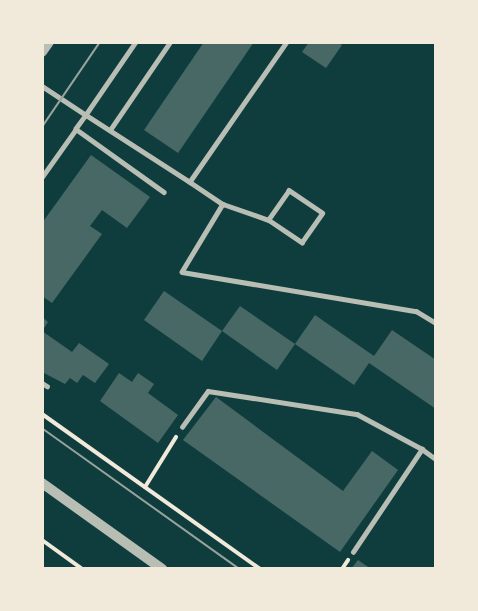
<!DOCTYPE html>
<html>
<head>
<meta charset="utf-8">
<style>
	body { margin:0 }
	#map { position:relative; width:478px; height:611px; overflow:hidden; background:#0f3d3e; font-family:"Golos Text",sans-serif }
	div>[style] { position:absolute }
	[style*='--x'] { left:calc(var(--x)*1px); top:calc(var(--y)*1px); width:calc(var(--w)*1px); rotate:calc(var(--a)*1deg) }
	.building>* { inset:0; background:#486865 }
	.path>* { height:4px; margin:-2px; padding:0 2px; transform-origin:2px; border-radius:2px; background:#f1e9da }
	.service>* { height:4.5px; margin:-2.25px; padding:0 2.25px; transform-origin:2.25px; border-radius:2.25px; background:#b8beb3 }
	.tertiary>* { height:10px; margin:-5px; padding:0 5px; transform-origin:5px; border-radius:5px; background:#b8beb3 }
	.tram>* { height:1.5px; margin:-0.75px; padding:0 0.75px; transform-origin:0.75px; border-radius:0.75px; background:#97a49c }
	span { translate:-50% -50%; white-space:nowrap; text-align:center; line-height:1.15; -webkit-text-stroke:6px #f1e9da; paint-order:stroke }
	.frame { position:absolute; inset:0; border:44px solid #f1e9da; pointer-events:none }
</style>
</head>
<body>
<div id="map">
	<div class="building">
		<div style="clip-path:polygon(204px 42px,254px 42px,178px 153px,144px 130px)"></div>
		<div style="clip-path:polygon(309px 42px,337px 42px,342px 45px,326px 68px,302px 52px)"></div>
		<div style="clip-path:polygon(91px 155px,150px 197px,127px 228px,102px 210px,90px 226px,102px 234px,52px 303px,42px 296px,42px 223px)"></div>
		<div style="clip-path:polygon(164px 291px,222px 331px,240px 306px,295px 344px,277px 370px,222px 331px,202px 361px,144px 320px)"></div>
		<div style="clip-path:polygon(315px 315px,374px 356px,392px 330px,436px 360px,436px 409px,369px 363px,354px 385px,295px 344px)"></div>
		<div style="clip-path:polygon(42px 317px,48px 322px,42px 331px,72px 352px,79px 343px,109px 364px,95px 383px,83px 375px,77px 383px,70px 378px,65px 384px,42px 372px)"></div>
		<div style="clip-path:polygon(119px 373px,132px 382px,138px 373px,154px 384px,148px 393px,178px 415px,158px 443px,100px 401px)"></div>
		<div style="clip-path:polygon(216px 397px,343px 491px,372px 451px,398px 470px,340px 552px,183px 440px)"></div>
		<div style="clip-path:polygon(358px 560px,371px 569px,351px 569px)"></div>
	</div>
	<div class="path">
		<div style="--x:42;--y:414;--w:267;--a:35.4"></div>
		<div style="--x:145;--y:487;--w:59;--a:-58.2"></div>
		<div style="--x:42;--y:540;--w:49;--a:35.9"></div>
		<div style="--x:342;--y:569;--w:11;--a:-56"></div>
	</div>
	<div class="service">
		<div style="--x:136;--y:42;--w:88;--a:124.4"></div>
		<div style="--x:86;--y:115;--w:124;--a:32.8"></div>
		<div style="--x:287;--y:42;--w:170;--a:124.7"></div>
		<div style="--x:190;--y:182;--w:40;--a:34"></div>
		<div style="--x:223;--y:204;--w:79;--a:121.1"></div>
		<div style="--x:182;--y:272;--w:237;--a:9.5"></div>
		<div style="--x:416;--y:311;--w:23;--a:31"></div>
		<div style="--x:42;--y:86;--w:53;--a:33.4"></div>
		<div style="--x:86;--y:115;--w:17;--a:126"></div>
		<div style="--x:76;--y:129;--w:108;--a:35.6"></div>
		<div style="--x:110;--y:130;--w:107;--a:-55.7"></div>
		<div style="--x:42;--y:177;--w:59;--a:-54.7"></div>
		<div style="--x:223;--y:204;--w:49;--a:19.2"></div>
		<div style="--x:269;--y:220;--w:40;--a:34"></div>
		<div style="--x:302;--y:242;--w:35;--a:-55"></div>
		<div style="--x:322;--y:213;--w:40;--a:-146"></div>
		<div style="--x:289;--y:191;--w:35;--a:125"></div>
		<div style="--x:42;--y:383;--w:6;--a:31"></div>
		<div style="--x:182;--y:427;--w:44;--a:-54.2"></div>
		<div style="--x:208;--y:391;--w:151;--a:8.8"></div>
		<div style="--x:357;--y:414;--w:74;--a:28.3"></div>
		<div style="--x:353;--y:552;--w:124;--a:-56.2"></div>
		<div style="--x:422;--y:449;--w:17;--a:36"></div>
	</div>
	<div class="tertiary">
		<div style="--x:42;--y:52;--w:12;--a:-55"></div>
		<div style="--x:42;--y:483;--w:148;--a:35.6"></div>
	</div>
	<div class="tram">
		<div style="--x:42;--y:127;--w:103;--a:-55.7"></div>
		<div style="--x:42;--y:428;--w:243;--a:35.5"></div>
	</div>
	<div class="frame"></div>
</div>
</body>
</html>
